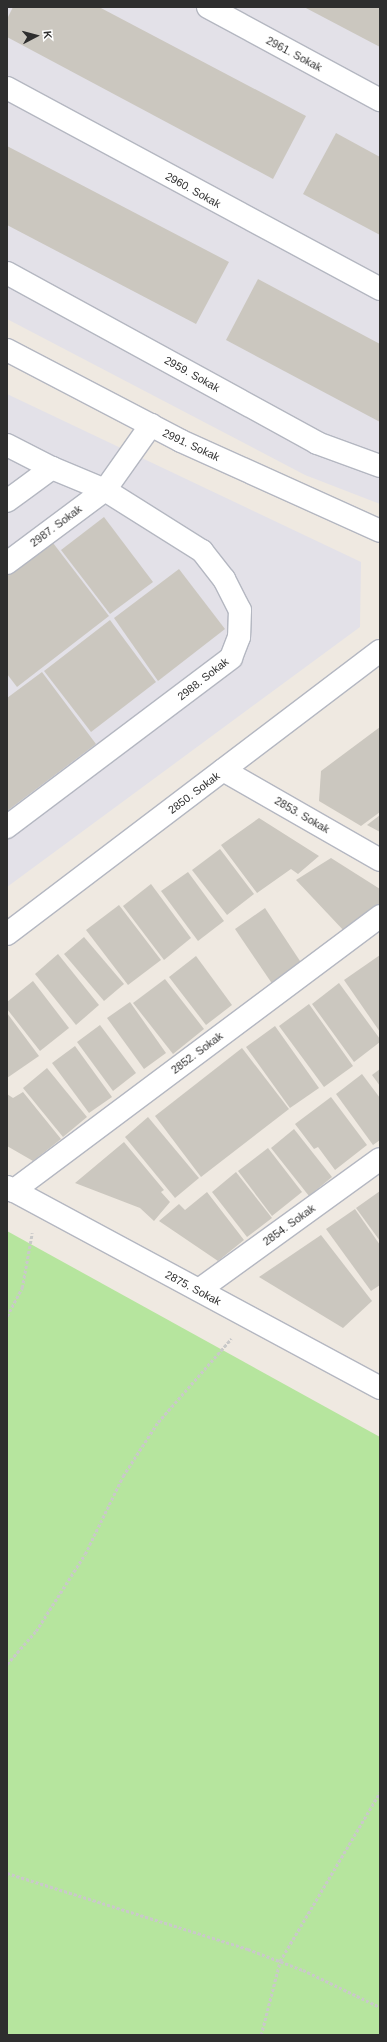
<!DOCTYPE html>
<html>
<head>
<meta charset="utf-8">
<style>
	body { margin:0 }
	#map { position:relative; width:387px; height:2042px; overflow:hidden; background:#efe9e1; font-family:Arial,sans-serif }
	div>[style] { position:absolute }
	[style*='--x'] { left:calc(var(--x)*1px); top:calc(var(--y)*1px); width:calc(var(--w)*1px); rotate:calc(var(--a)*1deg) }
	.industrial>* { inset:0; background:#e3e1e8 }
	.green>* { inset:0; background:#b6e59e }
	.building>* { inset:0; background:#cbc7bf }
	.path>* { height:2.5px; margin-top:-1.25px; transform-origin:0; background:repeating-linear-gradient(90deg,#c9c9c9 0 3px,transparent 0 5px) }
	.roads { filter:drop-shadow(1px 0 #b4b7c1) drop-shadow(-1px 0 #b4b7c1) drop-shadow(0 1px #b4b7c1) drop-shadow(0 -1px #b4b7c1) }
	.minor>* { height:22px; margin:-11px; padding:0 11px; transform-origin:11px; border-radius:11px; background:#fff }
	span { translate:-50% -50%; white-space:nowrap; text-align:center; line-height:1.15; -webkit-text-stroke:4px #fff; paint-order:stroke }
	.street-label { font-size:11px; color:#2e2e2e }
	.frame { position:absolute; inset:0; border:8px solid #2e2e2e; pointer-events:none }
	.north { position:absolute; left:16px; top:16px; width:40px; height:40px; -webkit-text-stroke:3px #fff; paint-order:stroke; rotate:84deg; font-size:11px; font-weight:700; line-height:16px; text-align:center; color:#2e2e2e }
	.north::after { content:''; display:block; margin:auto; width:14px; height:18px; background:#2e2e2e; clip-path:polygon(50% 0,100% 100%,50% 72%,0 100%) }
</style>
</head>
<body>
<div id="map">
	<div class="industrial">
		<div style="clip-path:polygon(7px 7px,380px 7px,380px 504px,305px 475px,7px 319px)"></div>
		<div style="clip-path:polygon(7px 394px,361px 562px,360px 627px,7px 887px)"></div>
	</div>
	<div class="green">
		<div style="clip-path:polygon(7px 1231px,380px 1437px,380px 2035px,7px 2035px)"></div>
	</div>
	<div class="building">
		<div style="clip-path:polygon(13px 7px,99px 7px,306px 116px,273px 179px,7px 37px,7px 19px)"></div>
		<div style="clip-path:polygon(304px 7px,380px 7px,380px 47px)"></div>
		<div style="clip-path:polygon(336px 133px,380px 157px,380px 235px,303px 194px)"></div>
		<div style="clip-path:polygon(7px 146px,229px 262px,196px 324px,7px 225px)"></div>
		<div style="clip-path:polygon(258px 279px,380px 344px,380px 422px,226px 340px)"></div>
		<div style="clip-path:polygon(104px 517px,153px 582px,110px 614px,61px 550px)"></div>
		<div style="clip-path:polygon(50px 539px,109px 616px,17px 687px,7px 674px,7px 571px)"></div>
		<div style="clip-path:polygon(179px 569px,225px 629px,158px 681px,114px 618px)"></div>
		<div style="clip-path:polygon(110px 620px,156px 682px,91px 732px,44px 671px)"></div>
		<div style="clip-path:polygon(42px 672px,96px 744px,7px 811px,7px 698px)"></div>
		<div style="clip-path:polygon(380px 727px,380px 812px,361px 826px,319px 801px,321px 771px)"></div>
		<div style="clip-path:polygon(380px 815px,380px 832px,367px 825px)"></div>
		<div style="clip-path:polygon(259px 818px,319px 856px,298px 874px,291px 869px,257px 893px,221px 845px)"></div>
		<div style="clip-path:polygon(220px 849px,254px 894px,227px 915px,192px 870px)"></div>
		<div style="clip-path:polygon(331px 858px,380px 889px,380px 906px,345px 932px,296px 880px)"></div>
		<div style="clip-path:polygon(188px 872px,224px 921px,198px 941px,161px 891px)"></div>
		<div style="clip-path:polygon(151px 884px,191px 938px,164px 960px,123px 906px)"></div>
		<div style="clip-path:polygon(119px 905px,161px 960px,128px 985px,86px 930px)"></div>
		<div style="clip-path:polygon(265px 908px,302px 964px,273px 985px,235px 929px)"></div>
		<div style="clip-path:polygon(84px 937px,124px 984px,104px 1001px,64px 954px)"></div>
		<div style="clip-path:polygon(58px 954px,99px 1005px,76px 1025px,35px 974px)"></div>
		<div style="clip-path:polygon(380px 955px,380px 1032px,344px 980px)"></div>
		<div style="clip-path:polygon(196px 956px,232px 1005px,206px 1025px,169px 977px)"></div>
		<div style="clip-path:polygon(165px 979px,204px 1029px,173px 1054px,133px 1003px)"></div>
		<div style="clip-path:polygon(33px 981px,69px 1028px,40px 1051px,7px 1009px,7px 1002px)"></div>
		<div style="clip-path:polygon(339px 983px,380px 1039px,380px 1042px,354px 1062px,312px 1004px)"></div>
		<div style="clip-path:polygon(130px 1002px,166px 1053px,144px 1069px,107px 1018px)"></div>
		<div style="clip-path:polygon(309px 1004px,353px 1066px,324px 1087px,279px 1026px)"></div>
		<div style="clip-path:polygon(7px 1013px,39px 1056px,7px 1078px)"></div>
		<div style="clip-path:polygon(100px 1025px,136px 1073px,113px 1091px,77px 1042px)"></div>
		<div style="clip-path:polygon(275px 1026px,319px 1088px,290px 1108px,246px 1047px)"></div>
		<div style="clip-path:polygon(75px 1046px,112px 1097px,89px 1113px,52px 1063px)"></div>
		<div style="clip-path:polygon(242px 1048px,289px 1109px,201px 1177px,155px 1116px)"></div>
		<div style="clip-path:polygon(47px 1068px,87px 1117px,63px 1137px,23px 1088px)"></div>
		<div style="clip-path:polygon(380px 1069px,380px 1086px,372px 1075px)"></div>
		<div style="clip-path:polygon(362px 1074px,380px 1098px,380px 1140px,373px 1145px,336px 1094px)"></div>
		<div style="clip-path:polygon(23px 1092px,61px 1139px,33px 1161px,7px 1146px,7px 1094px,13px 1098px)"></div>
		<div style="clip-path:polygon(331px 1097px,367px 1145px,335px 1170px,318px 1147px,314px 1149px,295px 1124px)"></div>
		<div style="clip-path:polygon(148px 1117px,199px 1178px,175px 1198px,125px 1137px)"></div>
		<div style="clip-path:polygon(294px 1129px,332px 1177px,309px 1196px,271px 1148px)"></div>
		<div style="clip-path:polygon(124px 1142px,164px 1190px,161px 1192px,170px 1202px,154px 1221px,140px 1208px,75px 1183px)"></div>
		<div style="clip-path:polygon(268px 1148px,302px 1192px,272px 1216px,238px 1171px)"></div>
		<div style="clip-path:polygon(236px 1172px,272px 1218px,247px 1237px,212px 1192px)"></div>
		<div style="clip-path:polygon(380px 1191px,380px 1241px,356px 1208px)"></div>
		<div style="clip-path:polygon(207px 1192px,244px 1240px,218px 1261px,159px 1221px,179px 1204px,185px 1210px)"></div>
		<div style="clip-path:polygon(355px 1209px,380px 1245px,380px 1285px,371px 1291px,326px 1229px)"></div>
		<div style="clip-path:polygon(321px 1235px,372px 1301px,343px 1328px,259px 1277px)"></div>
	</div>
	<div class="path">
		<div style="--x:7;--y:1316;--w:32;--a:-62"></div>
		<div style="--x:22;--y:1288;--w:56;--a:-79.7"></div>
		<div style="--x:7;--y:1664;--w:44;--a:-48.7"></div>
		<div style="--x:36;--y:1631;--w:91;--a:-57.5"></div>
		<div style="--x:85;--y:1554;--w:87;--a:-64"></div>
		<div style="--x:123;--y:1476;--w:64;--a:-57.1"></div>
		<div style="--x:158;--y:1422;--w:111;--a:-48.7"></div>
		<div style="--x:7;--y:1873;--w:253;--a:17.5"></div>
		<div style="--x:248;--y:1949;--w:59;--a:20.9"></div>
		<div style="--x:303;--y:1970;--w:85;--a:25.7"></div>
		<div style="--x:261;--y:2035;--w:76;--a:-75.6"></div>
		<div style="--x:280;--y:1961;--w:196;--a:-59.4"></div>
	</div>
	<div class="roads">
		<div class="minor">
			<div style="--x:208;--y:7;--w:196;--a:28.4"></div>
			<div style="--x:7;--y:88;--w:424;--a:28.3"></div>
			<div style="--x:7;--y:273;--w:354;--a:28.7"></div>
			<div style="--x:317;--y:443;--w:67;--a:20.1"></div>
			<div style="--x:7;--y:350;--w:196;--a:27.6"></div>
			<div style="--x:181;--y:441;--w:218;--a:24.3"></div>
			<div style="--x:7;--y:445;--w:51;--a:27.1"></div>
			<div style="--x:52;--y:468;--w:57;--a:22.5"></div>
			<div style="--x:105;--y:490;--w:115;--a:32.2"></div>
			<div style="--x:202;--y:551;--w:36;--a:52"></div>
			<div style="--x:224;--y:579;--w:35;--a:63"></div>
			<div style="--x:240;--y:610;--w:27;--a:92"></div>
			<div style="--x:239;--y:637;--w:22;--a:111"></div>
			<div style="--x:231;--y:658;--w:281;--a:143"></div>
			<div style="--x:7;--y:501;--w:56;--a:-36.3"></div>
			<div style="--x:7;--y:563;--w:122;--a:-36.7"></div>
			<div style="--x:105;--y:490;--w:80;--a:-54.7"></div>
			<div style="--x:223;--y:770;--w:181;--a:29.8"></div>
			<div style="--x:7;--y:934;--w:468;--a:-37.2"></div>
			<div style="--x:7;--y:1187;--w:424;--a:28.3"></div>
			<div style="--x:13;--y:1191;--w:459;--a:-36.8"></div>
			<div style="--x:199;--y:1290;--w:223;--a:-35.9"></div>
		</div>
	</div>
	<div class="street-label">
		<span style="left:294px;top:54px;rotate:28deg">2961. Sokak</span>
		<span style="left:193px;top:190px;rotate:29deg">2960. Sokak</span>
		<span style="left:192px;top:374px;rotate:29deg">2959. Sokak</span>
		<span style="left:191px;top:445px;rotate:25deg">2991. Sokak</span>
		<span style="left:56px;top:526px;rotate:-37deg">2987. Sokak</span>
		<span style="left:203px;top:679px;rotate:-38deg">2988. Sokak</span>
		<span style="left:194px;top:793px;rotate:-37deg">2850. Sokak</span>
		<span style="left:302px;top:815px;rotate:30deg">2853. Sokak</span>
		<span style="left:197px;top:1053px;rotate:-37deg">2852. Sokak</span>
		<span style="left:289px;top:1225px;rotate:-36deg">2854. Sokak</span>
		<span style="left:193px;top:1288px;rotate:28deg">2875. Sokak</span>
	</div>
	<div class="frame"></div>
	<div class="north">K</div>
</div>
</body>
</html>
